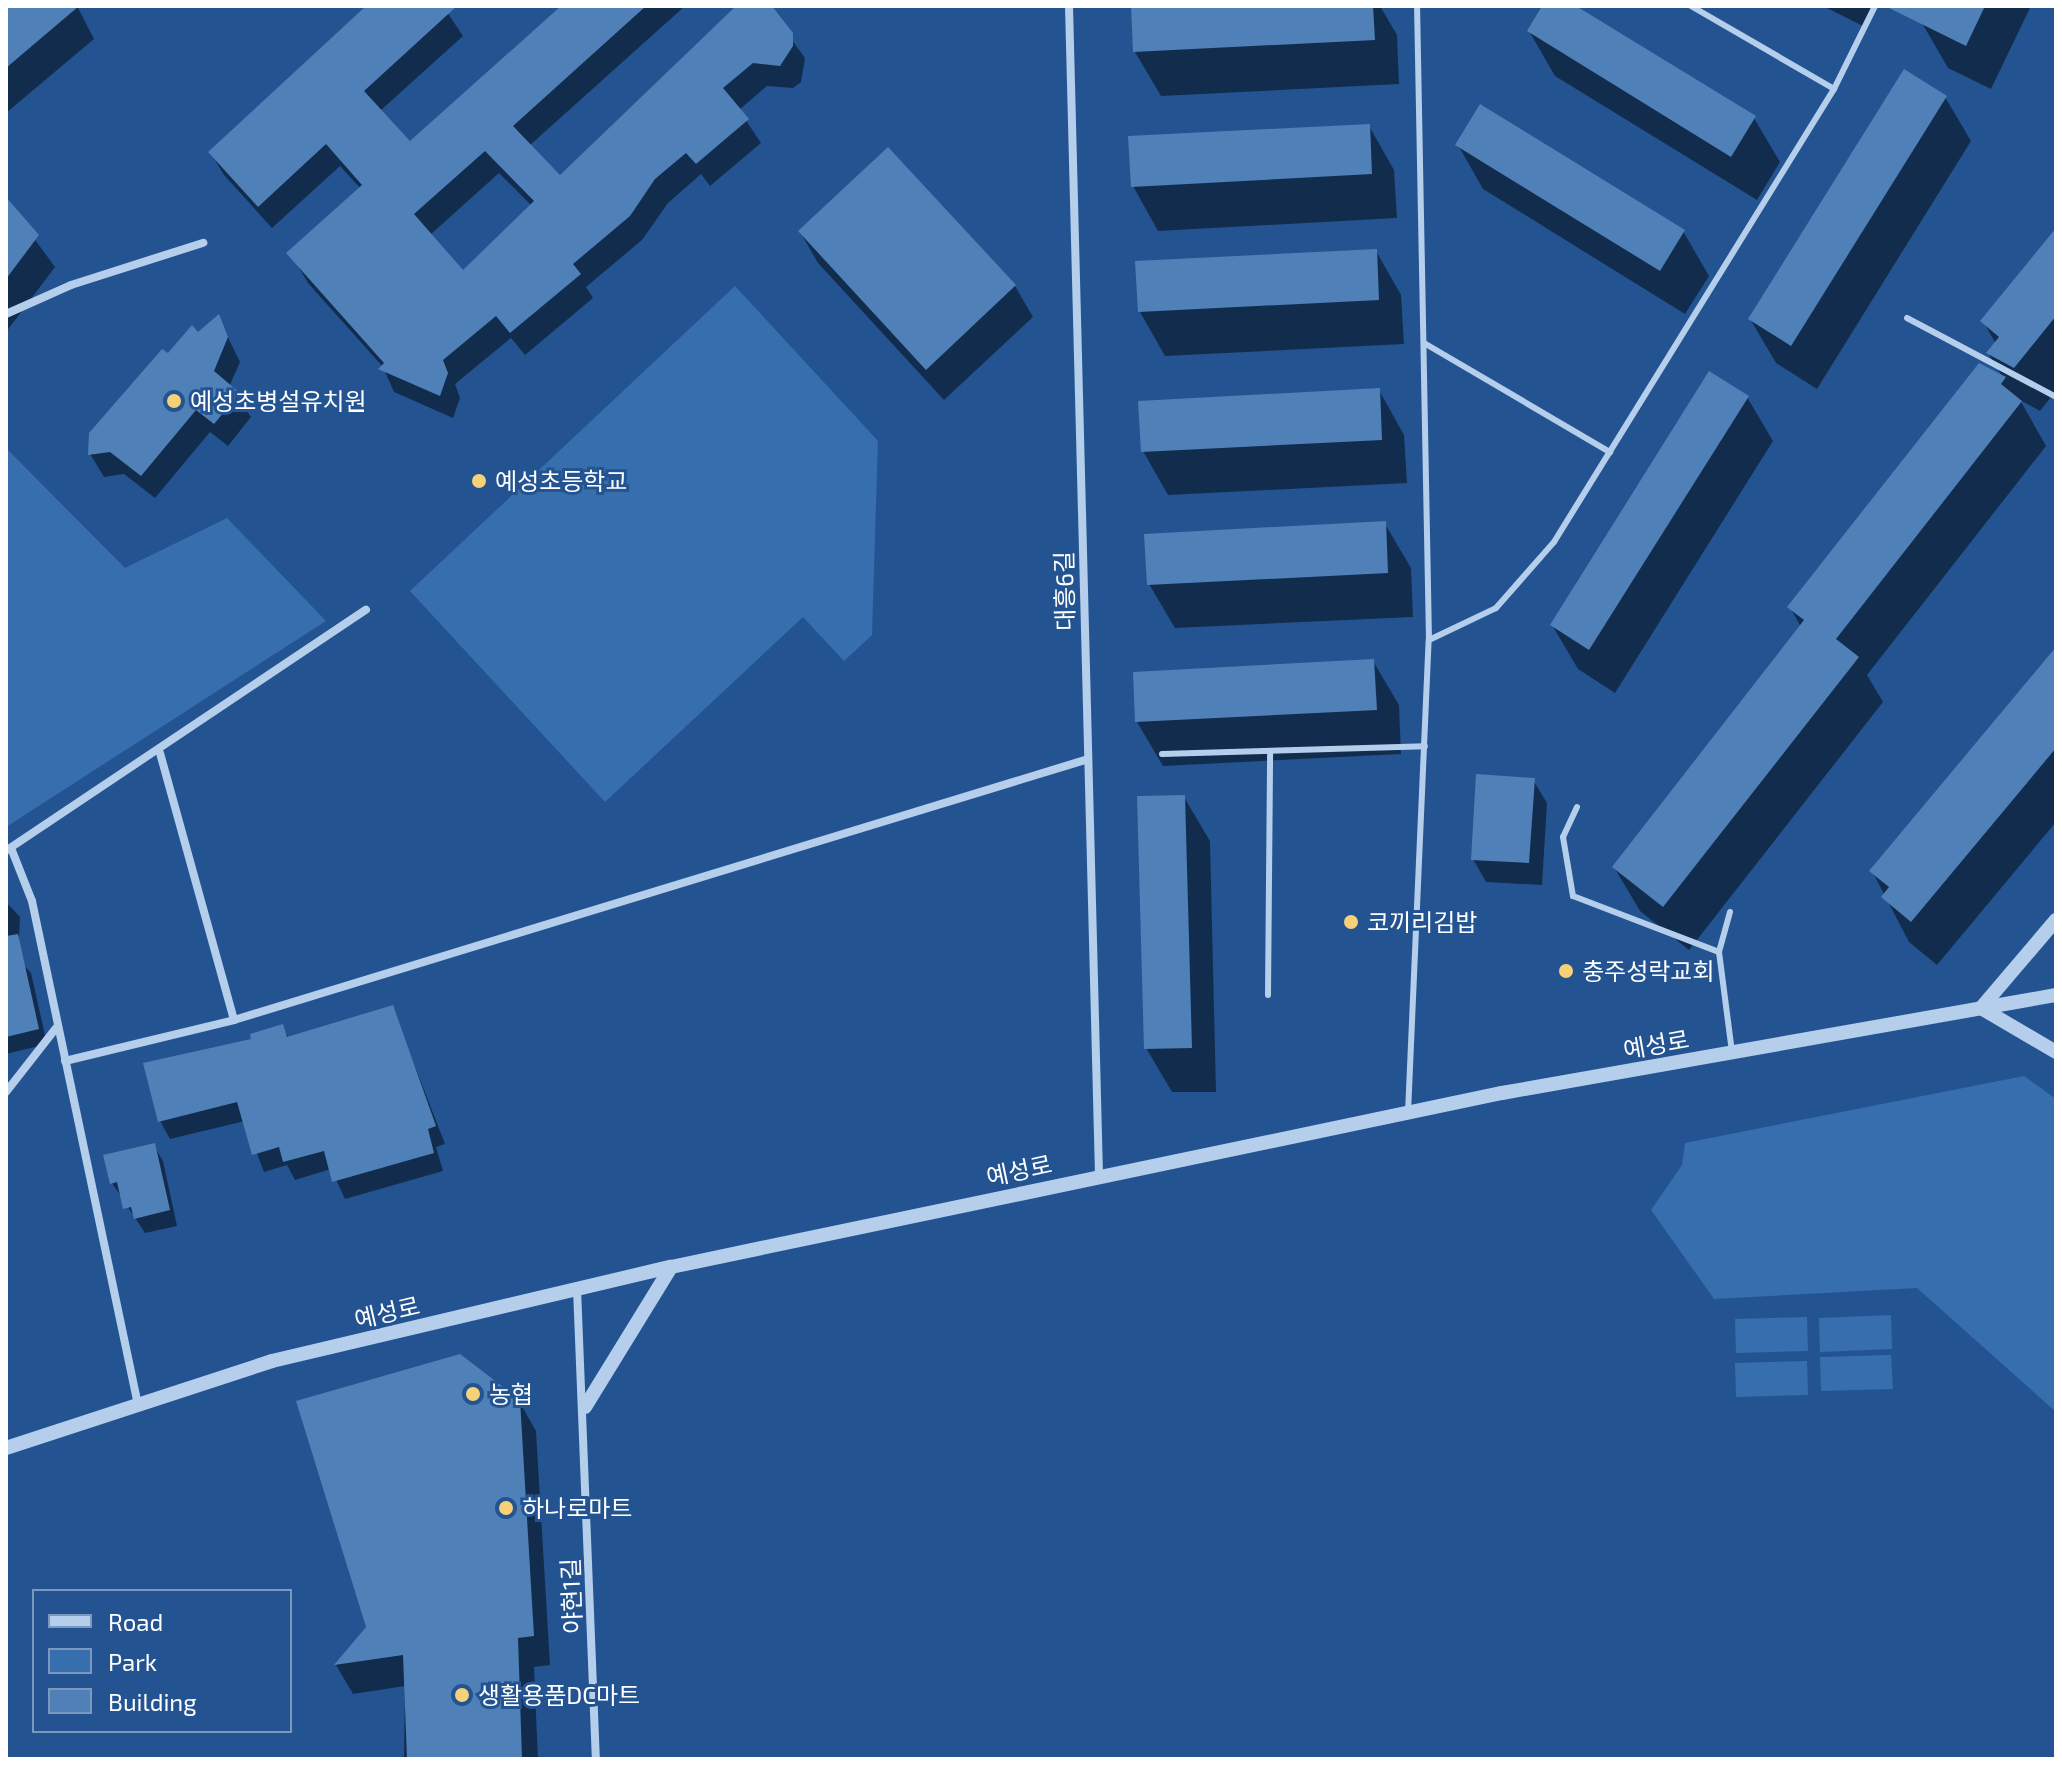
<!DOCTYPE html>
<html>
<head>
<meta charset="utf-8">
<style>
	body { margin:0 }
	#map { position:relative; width:2062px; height:1765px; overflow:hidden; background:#235491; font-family:"Exo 2","Noto Sans KR",sans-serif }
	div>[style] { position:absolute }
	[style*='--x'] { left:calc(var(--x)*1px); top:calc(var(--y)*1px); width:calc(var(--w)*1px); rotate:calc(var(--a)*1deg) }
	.green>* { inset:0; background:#376ead }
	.shadow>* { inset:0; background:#0007 }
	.building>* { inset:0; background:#5080b8 }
	.service>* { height:6px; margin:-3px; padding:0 3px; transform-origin:3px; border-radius:3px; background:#b5ceec }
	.minor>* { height:8px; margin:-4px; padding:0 4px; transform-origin:4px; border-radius:4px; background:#b5ceec }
	.tertiary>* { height:14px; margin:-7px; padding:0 7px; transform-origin:7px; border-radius:7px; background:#b5ceec }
	.dots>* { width:22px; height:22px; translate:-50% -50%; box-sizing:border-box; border:4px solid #235491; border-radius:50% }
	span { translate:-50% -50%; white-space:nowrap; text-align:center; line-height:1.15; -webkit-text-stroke:6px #235491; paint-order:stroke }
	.poi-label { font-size:24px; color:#fff }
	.left { translate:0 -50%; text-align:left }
	.street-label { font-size:24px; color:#fff }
	.frame { position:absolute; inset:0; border:8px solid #fff; pointer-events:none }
	.legend { position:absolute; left:32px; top:1589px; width:260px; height:144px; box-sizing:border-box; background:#235491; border:2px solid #7b98bd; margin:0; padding:10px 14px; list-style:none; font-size:24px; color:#fff }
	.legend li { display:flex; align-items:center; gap:16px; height:40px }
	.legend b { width:40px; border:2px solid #7b98bd }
</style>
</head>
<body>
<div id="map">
	<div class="green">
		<div style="clip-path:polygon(735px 286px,878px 441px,872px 635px,844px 661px,803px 617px,605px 802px,410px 591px)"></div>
		<div style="clip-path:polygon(6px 448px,125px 568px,227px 518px,326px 621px,6px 827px)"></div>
		<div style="clip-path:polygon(2024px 1076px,2056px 1099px,2056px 1412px,1917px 1288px,1714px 1299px,1651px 1210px,1682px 1165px,1685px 1143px)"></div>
		<div style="clip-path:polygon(1891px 1315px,1892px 1349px,1820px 1352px,1819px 1318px)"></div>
		<div style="clip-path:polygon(1807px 1317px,1808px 1351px,1736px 1353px,1735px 1319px)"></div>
		<div style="clip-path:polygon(1891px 1355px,1893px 1389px,1821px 1391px,1820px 1357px)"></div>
		<div style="clip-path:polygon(1807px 1361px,1808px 1395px,1736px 1397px,1735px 1363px)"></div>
	</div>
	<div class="shadow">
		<div style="clip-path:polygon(6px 6px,77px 6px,94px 39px,6px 113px)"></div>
		<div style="clip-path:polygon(evenodd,369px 6px,443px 6px,463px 36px,380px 111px,410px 144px,564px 6px,685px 6px,529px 146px,560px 177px,738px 6px,767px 6px,805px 58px,801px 82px,793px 88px,767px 86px,739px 110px,761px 143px,710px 186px,701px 174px,668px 203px,642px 240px,586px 287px,593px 298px,525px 355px,511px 338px,455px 384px,460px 398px,453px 418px,394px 392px,383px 367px,308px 283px,294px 259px,361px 189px,340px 166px,272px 228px,224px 175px,210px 152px,369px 6px,499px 173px,532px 206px,462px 273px,430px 235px,499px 173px)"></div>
		<div style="clip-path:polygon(1133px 6px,1380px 6px,1397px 35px,1399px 84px,1161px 96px,1135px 52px)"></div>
		<div style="clip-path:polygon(1545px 6px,1572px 6px,1754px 118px,1780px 162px,1757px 200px,1555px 76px,1529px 31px)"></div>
		<div style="clip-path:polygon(1823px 6px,1873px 6px,1863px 26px)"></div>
		<div style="clip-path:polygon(1931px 6px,2031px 6px,1991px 89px,1948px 68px,1922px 23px)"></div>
		<div style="clip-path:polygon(1945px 97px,1971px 141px,1817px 389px,1776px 363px,1750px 319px)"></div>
		<div style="clip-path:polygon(1369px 126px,1394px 170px,1397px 218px,1158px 231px,1133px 186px)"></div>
		<div style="clip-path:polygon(1458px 145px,1683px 231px,1709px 276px,1685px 314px,1483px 189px)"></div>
		<div style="clip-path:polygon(888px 149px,1015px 286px,1033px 317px,944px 400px,818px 263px,800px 232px)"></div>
		<div style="clip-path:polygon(6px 200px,55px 267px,6px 332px)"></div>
		<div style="clip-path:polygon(2056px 232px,2056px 391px,2040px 411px,2020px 400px,2046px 446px,1867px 675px,1883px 702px,1689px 950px,1640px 911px,1614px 867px,1801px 627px,1790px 607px,2003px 378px,1988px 353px,1996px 344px,1983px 321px)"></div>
		<div style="clip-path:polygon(1376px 251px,1401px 295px,1404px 344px,1165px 356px,1140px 312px)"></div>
		<div style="clip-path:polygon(218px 317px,240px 362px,229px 387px,251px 417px,228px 446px,210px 432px,155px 498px,124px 474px,104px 477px,90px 454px,168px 356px)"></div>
		<div style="clip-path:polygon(1379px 390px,1404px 435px,1407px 483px,1168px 495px,1143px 451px)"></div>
		<div style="clip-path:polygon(1747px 397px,1773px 441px,1615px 693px,1578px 669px,1552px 625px)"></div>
		<div style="clip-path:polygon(1385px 524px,1411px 568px,1413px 617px,1175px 628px,1149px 584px)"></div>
		<div style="clip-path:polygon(2056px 650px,2056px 822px,1937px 965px,1909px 942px,1872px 871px)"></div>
		<div style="clip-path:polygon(1373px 661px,1399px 705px,1401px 754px,1163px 766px,1137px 722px)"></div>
		<div style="clip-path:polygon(1533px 780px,1547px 803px,1542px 885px,1486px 882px,1473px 859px)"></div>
		<div style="clip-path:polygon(1184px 797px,1210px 841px,1216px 1092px,1172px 1092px,1146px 1048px)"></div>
		<div style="clip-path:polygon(6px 902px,20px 917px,18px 959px,31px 973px,47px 1044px,6px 1054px)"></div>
		<div style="clip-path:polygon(392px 1007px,445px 1144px,436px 1147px,443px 1171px,345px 1199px,331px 1169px,295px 1180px,287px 1165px,264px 1172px,245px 1121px,170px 1139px,160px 1121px,254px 1041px,282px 1026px,289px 1039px)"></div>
		<div style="clip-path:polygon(154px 1146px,163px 1161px,177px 1226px,145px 1233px,112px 1183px)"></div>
		<div style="clip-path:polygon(519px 1401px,536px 1431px,550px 1665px,534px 1667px,538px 1759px,404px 1759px,405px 1686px,353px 1694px,336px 1665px,368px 1627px)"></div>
	</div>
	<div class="building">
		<div style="clip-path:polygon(6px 6px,79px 6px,6px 68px)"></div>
		<div style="clip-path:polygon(evenodd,366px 6px,457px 6px,364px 91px,410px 141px,561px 6px,646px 6px,513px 126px,560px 175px,736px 6px,772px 6px,793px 33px,793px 46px,780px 66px,753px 63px,723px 88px,749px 119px,696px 164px,686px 153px,655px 179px,630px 216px,573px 264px,581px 274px,510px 333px,496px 316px,443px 360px,448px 373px,440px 396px,378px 369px,384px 363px,286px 253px,362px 185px,326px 144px,258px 207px,208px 152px,366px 6px,485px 151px,534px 201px,463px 270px,414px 214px,485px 151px)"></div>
		<div style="clip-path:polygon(1131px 6px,1373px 6px,1375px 40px,1133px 52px)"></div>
		<div style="clip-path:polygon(1542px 6px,1576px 6px,1756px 116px,1731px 157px,1527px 31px)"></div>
		<div style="clip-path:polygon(1885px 6px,1985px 6px,1966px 46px)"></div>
		<div style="clip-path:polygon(1904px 69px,1947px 96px,1791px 346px,1748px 319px)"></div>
		<div style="clip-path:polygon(1480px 104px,1685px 230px,1660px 271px,1455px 145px)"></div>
		<div style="clip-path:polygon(1370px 124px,1372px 174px,1131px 187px,1128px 136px)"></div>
		<div style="clip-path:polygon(888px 147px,1016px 285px,926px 370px,798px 231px)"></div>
		<div style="clip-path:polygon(6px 197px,39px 235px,6px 279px)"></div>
		<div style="clip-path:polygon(2056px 228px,2056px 316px,2014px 368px,1986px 353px,1999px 337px,1980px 321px)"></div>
		<div style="clip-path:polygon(1377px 249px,1379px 300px,1138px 312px,1135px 261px)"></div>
		<div style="clip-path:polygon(219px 314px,228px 337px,214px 371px,240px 393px,214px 424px,196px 410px,141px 476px,110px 452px,88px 455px,89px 433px,162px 349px,168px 353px,192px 325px,198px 332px)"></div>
		<div style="clip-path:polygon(1979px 363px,2006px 377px,2001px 384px,2022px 401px,1836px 639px,1859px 657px,1663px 907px,1612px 867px,1804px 620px,1787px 607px)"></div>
		<div style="clip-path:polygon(1709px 371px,1749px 396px,1589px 650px,1550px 625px)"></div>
		<div style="clip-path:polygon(1380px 388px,1382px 440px,1141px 452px,1138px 401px)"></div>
		<div style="clip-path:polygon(1386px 521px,1388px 573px,1147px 585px,1144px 534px)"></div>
		<div style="clip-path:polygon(2056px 647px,2056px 748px,1911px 922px,1881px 897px,1889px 887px,1869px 871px)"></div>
		<div style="clip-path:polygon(1374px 659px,1377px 710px,1135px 722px,1133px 672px)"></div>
		<div style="clip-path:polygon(1476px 774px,1535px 778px,1529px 863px,1471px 860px)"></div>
		<div style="clip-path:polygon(1185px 795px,1192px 1048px,1144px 1049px,1137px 796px)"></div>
		<div style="clip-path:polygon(18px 934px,39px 1029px,6px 1037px,6px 936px)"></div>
		<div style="clip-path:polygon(393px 1005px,436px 1126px,428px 1129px,434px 1153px,332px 1182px,324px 1151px,283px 1162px,279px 1147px,252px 1155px,237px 1102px,158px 1122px,143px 1063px,251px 1039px,250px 1034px,283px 1024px,287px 1037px)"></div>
		<div style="clip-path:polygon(155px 1143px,170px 1210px,134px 1219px,131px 1207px,123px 1209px,117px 1182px,110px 1184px,103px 1155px)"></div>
		<div style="clip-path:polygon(460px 1354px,520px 1400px,534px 1636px,518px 1638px,522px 1759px,407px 1759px,403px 1655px,334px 1665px,366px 1627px,296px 1401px)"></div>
	</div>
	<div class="service">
		<div style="--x:1691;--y:6;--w:165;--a:30.1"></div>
		<div style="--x:1907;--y:318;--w:169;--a:27.9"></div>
		<div style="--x:1424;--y:343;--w:216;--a:30.4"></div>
		<div style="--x:1429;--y:640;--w:74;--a:-25.5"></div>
		<div style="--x:1496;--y:608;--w:88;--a:-48.7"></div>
		<div style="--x:1554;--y:542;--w:533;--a:-58.28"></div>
		<div style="--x:1834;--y:89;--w:93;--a:-63.7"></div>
		<div style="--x:1162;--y:754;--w:263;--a:-1.7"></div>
		<div style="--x:1577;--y:807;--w:33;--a:115"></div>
		<div style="--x:1563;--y:837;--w:60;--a:80.4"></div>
		<div style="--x:1573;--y:896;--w:156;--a:21"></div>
		<div style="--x:1730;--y:912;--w:41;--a:105.4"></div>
		<div style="--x:1719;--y:952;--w:101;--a:82.6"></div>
		<div style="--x:1268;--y:995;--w:244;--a:-89.5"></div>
		<div style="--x:1408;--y:1113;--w:473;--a:-87.5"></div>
		<div style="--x:1429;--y:640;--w:634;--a:-91.08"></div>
	</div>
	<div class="minor">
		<div style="--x:1069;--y:6;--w:1170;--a:88.53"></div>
		<div style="--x:6;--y:314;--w:71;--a:-24"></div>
		<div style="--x:71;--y:285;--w:139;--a:-17.7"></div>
		<div style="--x:160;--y:753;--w:277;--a:74.5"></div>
		<div style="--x:11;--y:848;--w:57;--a:68.4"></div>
		<div style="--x:32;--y:901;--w:515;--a:78.12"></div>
		<div style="--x:7;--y:850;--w:432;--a:-33.8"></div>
		<div style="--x:65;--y:1061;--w:174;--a:-13.6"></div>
		<div style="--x:234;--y:1020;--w:893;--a:-16.99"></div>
		<div style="--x:6;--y:1092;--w:81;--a:-52"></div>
		<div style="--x:577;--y:1289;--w:470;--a:87.7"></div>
	</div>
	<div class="tertiary">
		<div style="--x:1981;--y:1008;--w:116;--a:-49.6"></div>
		<div style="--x:1981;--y:1008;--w:87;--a:30.4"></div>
		<div style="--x:585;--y:1407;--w:164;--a:-58.4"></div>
		<div style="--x:6;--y:1448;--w:280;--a:-18.1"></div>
		<div style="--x:272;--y:1361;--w:410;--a:-13.3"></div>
		<div style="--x:671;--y:1267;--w:849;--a:-11.83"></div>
		<div style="--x:1502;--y:1093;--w:563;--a:-10.03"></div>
	</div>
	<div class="dots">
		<div style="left:174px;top:401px;background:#f7d178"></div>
		<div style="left:479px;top:481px;background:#f7d178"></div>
		<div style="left:1351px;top:922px;background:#f7d178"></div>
		<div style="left:1566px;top:971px;background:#f7d178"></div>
		<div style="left:473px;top:1394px;background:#f7d178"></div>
		<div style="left:506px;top:1508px;background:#f7d178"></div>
		<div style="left:462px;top:1695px;background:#f7d178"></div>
	</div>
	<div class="poi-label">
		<span class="left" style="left:190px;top:401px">예성초병설유치원</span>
		<span class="left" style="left:495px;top:481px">예성초등학교</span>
		<span class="left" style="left:1367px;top:922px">코끼리김밥</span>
		<span class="left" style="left:1582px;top:971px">충주성락교회</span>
		<span class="left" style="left:489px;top:1394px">농협</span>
		<span class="left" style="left:522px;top:1508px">하나로마트</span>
		<span class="left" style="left:478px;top:1695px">생활용품DC마트</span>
	</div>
	<div class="street-label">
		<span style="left:1064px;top:591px;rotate:-91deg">대흥6길</span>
		<span style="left:1656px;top:1044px;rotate:-10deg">예성로</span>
		<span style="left:1019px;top:1170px;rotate:-12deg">예성로</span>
		<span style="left:387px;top:1312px;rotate:-13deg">예성로</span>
		<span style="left:571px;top:1596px;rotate:-92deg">야현1길</span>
	</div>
	<div class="frame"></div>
	<ul class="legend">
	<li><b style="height:10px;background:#b5ceec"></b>Road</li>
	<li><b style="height:22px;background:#376ead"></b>Park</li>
	<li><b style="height:22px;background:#5080b8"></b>Building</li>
	</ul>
</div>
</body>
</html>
